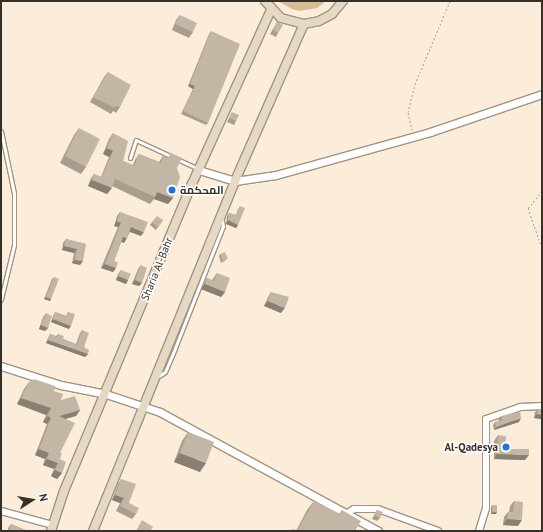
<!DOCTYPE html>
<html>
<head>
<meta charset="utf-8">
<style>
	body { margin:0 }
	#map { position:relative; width:543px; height:532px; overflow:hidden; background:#fbedda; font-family:"PT Sans",Cairo,sans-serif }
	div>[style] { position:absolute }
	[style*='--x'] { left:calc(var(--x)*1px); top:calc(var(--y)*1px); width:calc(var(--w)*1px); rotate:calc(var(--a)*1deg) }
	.green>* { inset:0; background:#d9bc92 }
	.path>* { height:1px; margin-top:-0.5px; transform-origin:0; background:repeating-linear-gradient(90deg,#aca293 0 2px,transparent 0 4px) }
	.roads { filter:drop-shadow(1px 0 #a19482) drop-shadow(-1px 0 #a19482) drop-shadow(0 1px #a19482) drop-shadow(0 -1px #a19482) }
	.service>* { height:3px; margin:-1.5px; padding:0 1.5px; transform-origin:1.5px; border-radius:1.5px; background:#fff }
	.minor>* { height:6px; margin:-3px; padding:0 3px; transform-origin:3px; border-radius:3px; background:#fff }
	.tertiary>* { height:7px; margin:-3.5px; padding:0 3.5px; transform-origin:3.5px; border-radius:3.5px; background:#fff }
	.secondary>* { height:8px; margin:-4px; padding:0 4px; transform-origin:4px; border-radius:4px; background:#e6d9c4 }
	.wall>* { inset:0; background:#a99d8d }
	.shaded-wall>* { inset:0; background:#897f73 }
	.building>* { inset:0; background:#c4b6a4 }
	.dots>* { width:11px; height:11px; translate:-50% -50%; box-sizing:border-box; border:2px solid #fff; border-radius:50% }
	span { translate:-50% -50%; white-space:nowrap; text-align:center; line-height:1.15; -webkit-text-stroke:3px #fff; paint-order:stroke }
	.poi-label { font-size:11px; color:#353028; font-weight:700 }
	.left { translate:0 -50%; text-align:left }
	.right { translate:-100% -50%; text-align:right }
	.street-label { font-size:11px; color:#353028 }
	.frame { position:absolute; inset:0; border:2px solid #353028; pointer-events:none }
	.north { position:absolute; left:12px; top:480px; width:40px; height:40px; -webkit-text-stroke:3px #fff; paint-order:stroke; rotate:78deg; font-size:11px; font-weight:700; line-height:16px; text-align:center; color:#353028 }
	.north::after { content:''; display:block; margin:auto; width:14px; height:18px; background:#353028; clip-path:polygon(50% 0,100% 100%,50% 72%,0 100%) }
</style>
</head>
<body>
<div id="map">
	<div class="green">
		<div style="clip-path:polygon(278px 1px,326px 1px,317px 8px,300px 11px,292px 9px)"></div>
	</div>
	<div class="path">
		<div style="--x:412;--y:130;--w:18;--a:-103"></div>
		<div style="--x:408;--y:112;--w:29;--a:-76"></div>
		<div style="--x:415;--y:84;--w:90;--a:-67.1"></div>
		<div style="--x:542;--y:191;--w:22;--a:129"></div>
		<div style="--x:528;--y:208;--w:42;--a:70.7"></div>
	</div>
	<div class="roads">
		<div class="service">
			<div style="--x:1;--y:131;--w:63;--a:78.2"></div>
			<div style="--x:14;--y:193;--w:52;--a:90"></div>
			<div style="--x:14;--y:245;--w:56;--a:103.5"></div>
			<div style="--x:130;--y:158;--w:19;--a:-72"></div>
			<div style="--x:136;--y:140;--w:40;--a:25"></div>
			<div style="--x:177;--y:159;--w:23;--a:25"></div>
			<div style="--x:159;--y:376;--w:7;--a:-34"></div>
			<div style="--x:165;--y:372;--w:26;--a:-67"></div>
			<div style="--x:175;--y:348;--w:131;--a:-68.5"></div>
			<div style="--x:223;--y:226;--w:5;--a:-101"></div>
		</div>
		<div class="minor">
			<div style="--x:1;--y:511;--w:54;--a:15.1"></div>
			<div style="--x:346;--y:514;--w:9;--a:-32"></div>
			<div style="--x:354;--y:509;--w:24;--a:0"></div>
			<div style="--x:378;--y:509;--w:64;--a:20.1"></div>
			<div style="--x:479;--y:531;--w:24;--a:-73"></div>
			<div style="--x:486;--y:508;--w:89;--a:-90"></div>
			<div style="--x:486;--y:419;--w:37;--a:-19"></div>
			<div style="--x:521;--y:407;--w:21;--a:-3"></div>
		</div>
		<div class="tertiary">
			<div style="--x:199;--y:170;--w:38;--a:17"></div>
			<div style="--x:235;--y:181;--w:41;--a:-8.3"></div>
			<div style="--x:276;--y:175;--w:160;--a:-15.6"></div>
			<div style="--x:430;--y:132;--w:118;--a:-18.7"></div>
			<div style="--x:1;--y:366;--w:63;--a:17.6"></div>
			<div style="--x:61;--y:385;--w:46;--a:11.3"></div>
			<div style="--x:106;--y:394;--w:57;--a:18.4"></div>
			<div style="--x:160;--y:412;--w:248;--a:28.6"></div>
		</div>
		<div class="secondary">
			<div style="--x:265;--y:1;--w:23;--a:47"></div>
			<div style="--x:281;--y:18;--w:24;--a:15"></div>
			<div style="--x:304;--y:24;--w:15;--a:-11"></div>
			<div style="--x:319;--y:21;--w:15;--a:-28"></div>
			<div style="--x:332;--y:14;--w:17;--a:-50"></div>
			<div style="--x:51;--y:531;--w:42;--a:-72"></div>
			<div style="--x:64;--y:491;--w:333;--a:-67.4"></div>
			<div style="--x:192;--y:184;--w:191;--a:-65.6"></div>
			<div style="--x:93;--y:531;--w:378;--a:-67.9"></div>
			<div style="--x:235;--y:181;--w:171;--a:-66.3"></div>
		</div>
	</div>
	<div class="wall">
		<div style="clip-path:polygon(180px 15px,193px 32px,189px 38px,172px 30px,176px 20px)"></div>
		<div style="clip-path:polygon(277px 22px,278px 33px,276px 37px,270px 34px)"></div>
		<div style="clip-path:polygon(211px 31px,208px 123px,206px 125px,181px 114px,193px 89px,188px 86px,209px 34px)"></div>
		<div style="clip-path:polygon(108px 72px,120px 107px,116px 113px,113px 111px,111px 114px,90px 102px,104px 77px)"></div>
		<div style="clip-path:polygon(232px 112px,236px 121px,234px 125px,227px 122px)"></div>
		<div style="clip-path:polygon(79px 128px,86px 167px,81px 174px,60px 163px,74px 135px)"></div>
		<div style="clip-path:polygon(113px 133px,123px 161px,133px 165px,135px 160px,139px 154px,159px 162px,163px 156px,168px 158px,171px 153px,177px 168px,173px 198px,168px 204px,154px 199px,150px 204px,112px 186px,107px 194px,88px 186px,90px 180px,94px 174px,101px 177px,109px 157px,103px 154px,109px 139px)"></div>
		<div style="clip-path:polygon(240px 206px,238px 225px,236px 228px,226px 224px,227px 216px,229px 213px,236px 215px,238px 209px)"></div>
		<div style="clip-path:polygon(120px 212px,141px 236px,130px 232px,124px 243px,121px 242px,114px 261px,116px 268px,113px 272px,101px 268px,118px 227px,114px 226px,117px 216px)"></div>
		<div style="clip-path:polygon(163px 220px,156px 230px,150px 225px,152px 222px)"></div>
		<div style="clip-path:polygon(66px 239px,86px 244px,80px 265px,72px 263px,74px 253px,62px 250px,63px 243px)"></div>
		<div style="clip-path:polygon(220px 254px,226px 260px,221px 263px,219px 256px)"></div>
		<div style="clip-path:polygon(141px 265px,142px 283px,139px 286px,132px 284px,138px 269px)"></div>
		<div style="clip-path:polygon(121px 270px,128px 280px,126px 284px,116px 280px,118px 274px)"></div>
		<div style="clip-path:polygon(217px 273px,225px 292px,221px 297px,201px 289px,204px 283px,207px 278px,212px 280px)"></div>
		<div style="clip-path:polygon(54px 277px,51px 299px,50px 301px,44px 299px,52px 279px)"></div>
		<div style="clip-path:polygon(271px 292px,281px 313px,264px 306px,268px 297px)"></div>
		<div style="clip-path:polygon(55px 312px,66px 316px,68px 312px,69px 329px,51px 322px,53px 316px)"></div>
		<div style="clip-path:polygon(46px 313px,48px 328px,45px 331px,39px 329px,43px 317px)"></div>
		<div style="clip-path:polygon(82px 330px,84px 347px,88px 354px,85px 357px,46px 343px,48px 338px,50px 334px,56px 336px,58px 334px,63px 339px,76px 344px,80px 333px)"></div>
		<div style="clip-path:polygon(28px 383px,54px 391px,61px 400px,80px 410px,76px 416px,65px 419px,60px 453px,60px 459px,62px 473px,57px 479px,51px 476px,54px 469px,43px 465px,45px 459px,35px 455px,47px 424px,43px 422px,46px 415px,17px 404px,24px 389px)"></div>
		<div style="clip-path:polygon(538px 409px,542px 409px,542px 419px,534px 418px,535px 412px)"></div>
		<div style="clip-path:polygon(501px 416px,519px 422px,494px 430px,493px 425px,495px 422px,499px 421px,498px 419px)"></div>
		<div style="clip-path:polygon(188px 432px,200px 472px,174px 462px,182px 441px)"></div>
		<div style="clip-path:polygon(498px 435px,505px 449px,525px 460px,494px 459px,494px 441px)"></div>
		<div style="clip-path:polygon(121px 479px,129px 503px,136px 514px,132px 519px,116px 511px,120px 503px,112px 500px,118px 484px)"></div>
		<div style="clip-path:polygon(314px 501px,339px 514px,342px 510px,355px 531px,291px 531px,293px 529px,296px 531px,307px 510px)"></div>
		<div style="clip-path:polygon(514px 501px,518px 526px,503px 525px,504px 517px,508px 512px,509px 512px,510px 506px)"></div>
		<div style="clip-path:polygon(492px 505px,496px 514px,491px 514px,491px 507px)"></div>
		<div style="clip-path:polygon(377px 510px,380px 518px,377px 521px,372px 519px)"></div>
		<div style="clip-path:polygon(11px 524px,28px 531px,8px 531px,8px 528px)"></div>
	</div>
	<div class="shaded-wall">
		<div style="clip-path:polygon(190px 84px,195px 86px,193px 89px,188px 86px)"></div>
		<div style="clip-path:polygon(107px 148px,113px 151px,109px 157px,103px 154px)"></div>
		<div style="clip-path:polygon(92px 180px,112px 188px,107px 194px,88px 186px)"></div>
		<div style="clip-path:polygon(157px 192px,173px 198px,168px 204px,154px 199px)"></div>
		<div style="clip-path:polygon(228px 220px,238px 225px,236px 228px,226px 224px)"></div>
		<div style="clip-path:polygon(117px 221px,121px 223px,118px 227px,114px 226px)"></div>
		<div style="clip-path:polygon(131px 227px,144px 232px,141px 236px,128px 231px)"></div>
		<div style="clip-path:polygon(123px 237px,127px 238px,124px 243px,120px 241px)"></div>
		<div style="clip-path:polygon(64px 246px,77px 249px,74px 253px,62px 250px)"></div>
		<div style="clip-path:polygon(75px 260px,83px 261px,80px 265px,72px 263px)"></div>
		<div style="clip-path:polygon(105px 264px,116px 268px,113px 272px,101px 268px)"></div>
		<div style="clip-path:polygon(118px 276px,128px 280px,126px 284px,116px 280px)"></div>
		<div style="clip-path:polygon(135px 280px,142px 283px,139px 286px,132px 284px)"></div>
		<div style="clip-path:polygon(205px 284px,225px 292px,221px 297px,201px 289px)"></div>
		<div style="clip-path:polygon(46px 297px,51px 299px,50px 301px,44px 299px)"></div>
		<div style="clip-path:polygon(268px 301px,285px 308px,281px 313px,264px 306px)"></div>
		<div style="clip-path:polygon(53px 319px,71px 326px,69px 329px,51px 322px)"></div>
		<div style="clip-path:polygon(41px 325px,48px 328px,45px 331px,39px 329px)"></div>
		<div style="clip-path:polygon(48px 340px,88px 354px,85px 357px,46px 343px)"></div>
		<div style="clip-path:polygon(21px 398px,51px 408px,46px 415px,17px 404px)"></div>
		<div style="clip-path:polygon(80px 410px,76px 416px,54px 422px,59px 416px)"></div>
		<div style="clip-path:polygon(537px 414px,542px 415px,542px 419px,534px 418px)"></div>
		<div style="clip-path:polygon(48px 416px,51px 418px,47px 424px,43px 422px)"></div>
		<div style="clip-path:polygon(521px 418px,519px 422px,494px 430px,496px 427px)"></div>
		<div style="clip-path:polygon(39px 449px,49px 453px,45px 459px,35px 455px)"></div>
		<div style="clip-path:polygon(180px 453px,206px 463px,200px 472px,174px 462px)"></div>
		<div style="clip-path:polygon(497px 454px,529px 455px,525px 460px,494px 459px)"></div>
		<div style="clip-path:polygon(47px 459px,58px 463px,54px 469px,43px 465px)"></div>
		<div style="clip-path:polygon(55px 470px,62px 473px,57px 479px,51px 476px)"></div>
		<div style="clip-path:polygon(115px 495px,124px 498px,120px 503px,112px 500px)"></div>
		<div style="clip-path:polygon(493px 512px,497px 512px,496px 514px,491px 514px)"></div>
		<div style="clip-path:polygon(507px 519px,522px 520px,518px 526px,503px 525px)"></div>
	</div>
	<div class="building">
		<div style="clip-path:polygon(180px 15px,197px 23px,193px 32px,175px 24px)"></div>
		<div style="clip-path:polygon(277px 22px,283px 25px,278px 33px,273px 30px)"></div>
		<div style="clip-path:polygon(211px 31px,240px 44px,208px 123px,183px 111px,195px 86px,190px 84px)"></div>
		<div style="clip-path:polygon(108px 72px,131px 85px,120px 107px,116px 106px,115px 108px,93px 97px)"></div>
		<div style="clip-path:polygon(232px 112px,239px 115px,236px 121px,229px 118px)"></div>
		<div style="clip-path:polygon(79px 128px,100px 139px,86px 167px,65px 156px)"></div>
		<div style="clip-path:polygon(113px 133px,128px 141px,123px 161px,134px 166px,139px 154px,161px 163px,163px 156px,168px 158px,171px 153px,182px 158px,177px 168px,180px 177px,173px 198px,157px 192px,155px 197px,115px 179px,112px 188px,92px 180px,94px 174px,102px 177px,113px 151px,107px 148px)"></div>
		<div style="clip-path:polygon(240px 206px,245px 208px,238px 225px,228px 220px,229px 213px,236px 215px)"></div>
		<div style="clip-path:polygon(120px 212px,148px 222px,144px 232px,131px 227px,127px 238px,123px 237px,114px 261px,118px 262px,116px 268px,105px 264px,121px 223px,117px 221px)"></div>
		<div style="clip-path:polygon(157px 216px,163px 220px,158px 227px,152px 222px)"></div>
		<div style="clip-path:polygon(66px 239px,86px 244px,83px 261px,75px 260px,77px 249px,64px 246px)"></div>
		<div style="clip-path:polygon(225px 252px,228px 259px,223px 261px,220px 254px)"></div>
		<div style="clip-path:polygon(141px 265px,147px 268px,142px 283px,135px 280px)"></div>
		<div style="clip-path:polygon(121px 270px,131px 274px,128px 280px,118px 276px)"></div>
		<div style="clip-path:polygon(217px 273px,230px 278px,225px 292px,205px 284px,207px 278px,214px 281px)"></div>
		<div style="clip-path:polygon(54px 277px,59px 279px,51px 299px,46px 297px)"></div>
		<div style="clip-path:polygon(271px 292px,289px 297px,285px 308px,268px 301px)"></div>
		<div style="clip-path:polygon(55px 312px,66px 317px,68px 312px,75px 314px,71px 326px,53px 319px)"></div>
		<div style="clip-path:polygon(46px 313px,52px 316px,48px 328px,41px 325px)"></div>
		<div style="clip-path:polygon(82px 330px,89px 333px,84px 347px,89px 350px,88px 354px,48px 340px,50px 334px,57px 337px,58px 334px,64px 336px,63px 339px,77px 345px)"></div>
		<div style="clip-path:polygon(34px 379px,55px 386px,54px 391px,63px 394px,61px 400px,75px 396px,80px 410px,59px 416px,75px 423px,60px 453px,62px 453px,60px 459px,66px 462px,62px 473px,55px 470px,58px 463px,47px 459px,49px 453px,39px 449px,51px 418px,48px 416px,51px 408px,21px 398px,28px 383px)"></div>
		<div style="clip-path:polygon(538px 409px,542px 409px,542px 415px,537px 414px)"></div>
		<div style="clip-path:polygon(520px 412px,521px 418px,496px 427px,495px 422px,502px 420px,501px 416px)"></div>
		<div style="clip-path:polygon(188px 432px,214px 442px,206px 463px,180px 453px)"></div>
		<div style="clip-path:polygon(498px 435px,506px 436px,505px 449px,529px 449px,529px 455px,497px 454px)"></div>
		<div style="clip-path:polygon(121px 479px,136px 484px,129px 503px,139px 508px,136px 514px,120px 506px,124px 498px,115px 495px)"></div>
		<div style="clip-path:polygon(314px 501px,340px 514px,342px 510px,361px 521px,355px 531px,297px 531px)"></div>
		<div style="clip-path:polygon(514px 501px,523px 502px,522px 520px,507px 519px,508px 512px,513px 512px)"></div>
		<div style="clip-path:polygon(492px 505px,497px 505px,497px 512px,493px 512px)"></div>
		<div style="clip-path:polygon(377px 510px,383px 512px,380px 518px,374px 515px)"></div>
		<div style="clip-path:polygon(142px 520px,153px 527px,150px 531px,136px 531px)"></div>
		<div style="clip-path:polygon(11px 524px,28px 531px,14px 531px,9px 529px)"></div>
		<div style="clip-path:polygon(293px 529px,297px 531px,292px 531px)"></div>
	</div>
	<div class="dots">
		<div style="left:172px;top:190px;background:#1d74de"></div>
		<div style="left:506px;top:447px;background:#1d74de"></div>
	</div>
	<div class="poi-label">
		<span class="left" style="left:180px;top:190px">المحكمة</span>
		<span class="right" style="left:498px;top:447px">Al-Qadesya</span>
	</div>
	<div class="street-label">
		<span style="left:157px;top:269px;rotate:-68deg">Sharia Al-Bahr</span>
	</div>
	<div class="frame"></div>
	<div class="north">N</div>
</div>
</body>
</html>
